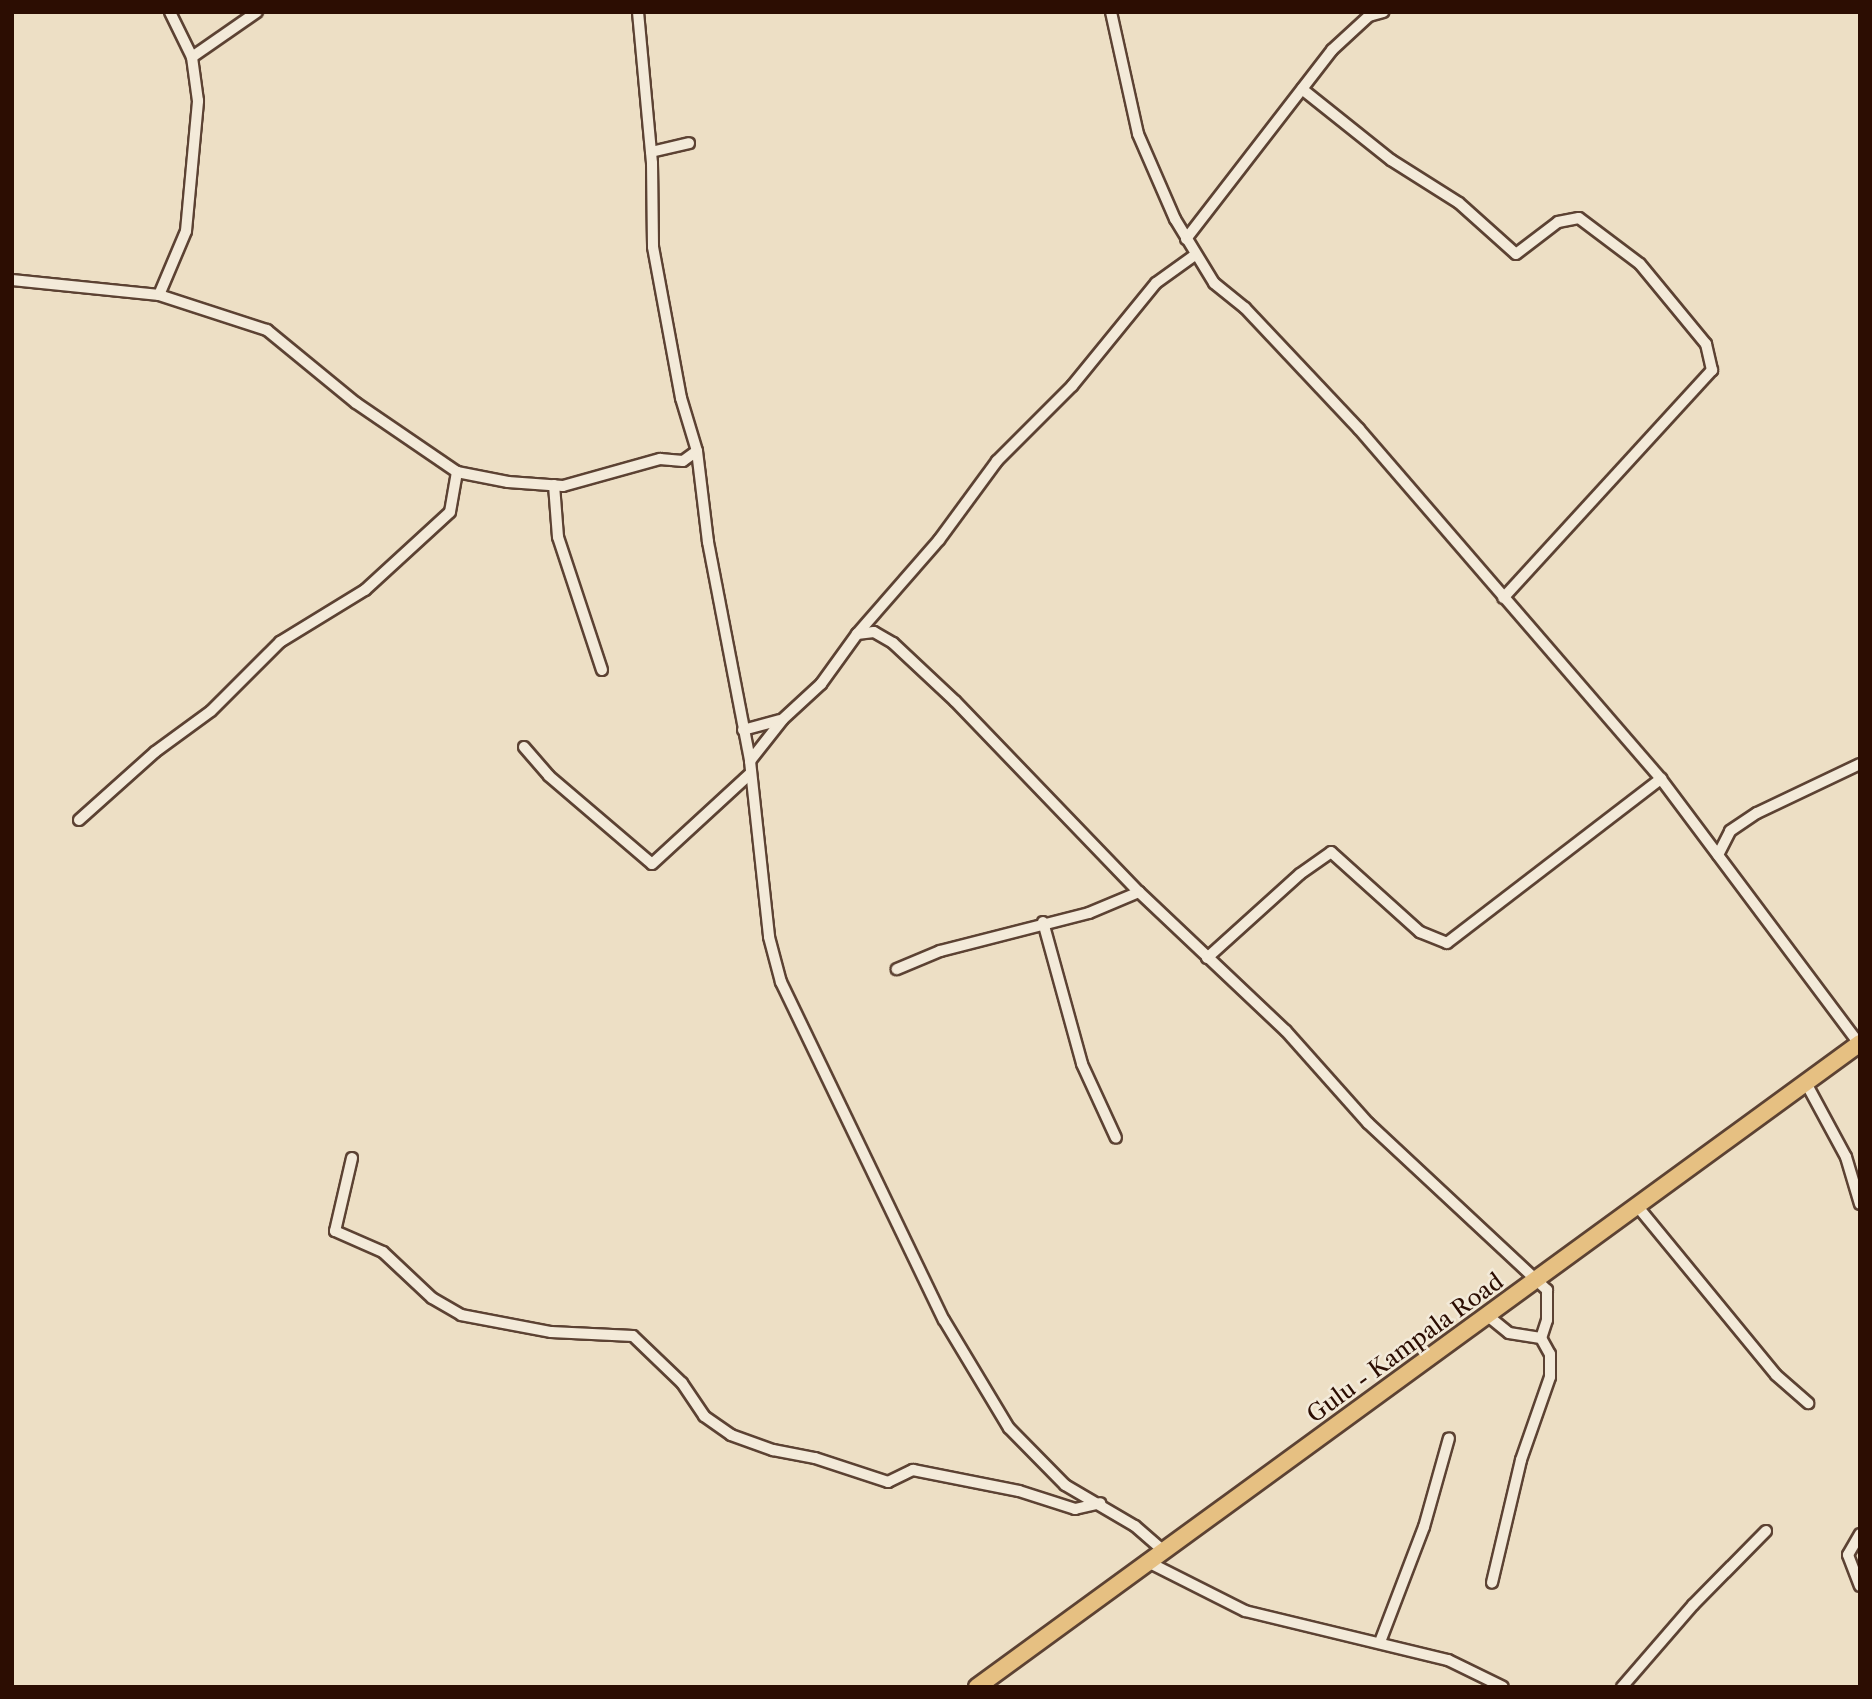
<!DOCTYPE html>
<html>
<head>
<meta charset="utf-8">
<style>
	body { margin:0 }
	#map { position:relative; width:1872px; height:1699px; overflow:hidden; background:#eddfc5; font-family:"Libre Caslon Text",serif }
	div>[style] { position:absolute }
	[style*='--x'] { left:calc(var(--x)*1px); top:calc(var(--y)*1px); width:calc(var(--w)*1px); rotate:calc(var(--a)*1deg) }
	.roads { filter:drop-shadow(2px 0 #5c4233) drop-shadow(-2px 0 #5c4233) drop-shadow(0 2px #5c4233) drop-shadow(0 -2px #5c4233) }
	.street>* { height:10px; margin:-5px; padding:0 5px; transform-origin:5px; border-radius:5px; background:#f3ead9 }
	.primary>* { height:16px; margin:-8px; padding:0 8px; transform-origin:8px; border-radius:8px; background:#e6c082 }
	span { translate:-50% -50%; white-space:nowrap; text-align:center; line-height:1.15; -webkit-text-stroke:5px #f3ead9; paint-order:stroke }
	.street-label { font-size:23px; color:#2c0d02 }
	.frame { position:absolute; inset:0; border:14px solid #2c0d02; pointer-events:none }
</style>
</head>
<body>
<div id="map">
	<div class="roads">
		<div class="street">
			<div style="--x:638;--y:12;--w:152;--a:84.7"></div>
			<div style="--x:652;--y:163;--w:84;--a:89.3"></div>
			<div style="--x:653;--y:247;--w:154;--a:79.5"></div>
			<div style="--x:681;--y:398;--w:55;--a:73.2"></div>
			<div style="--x:697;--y:451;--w:92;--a:83.1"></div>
			<div style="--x:708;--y:542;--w:223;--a:79.1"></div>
			<div style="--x:750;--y:761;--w:177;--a:83.8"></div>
			<div style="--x:769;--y:937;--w:47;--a:75.1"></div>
			<div style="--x:781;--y:982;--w:375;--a:64.3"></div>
			<div style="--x:944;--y:1320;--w:126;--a:59"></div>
			<div style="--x:1009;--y:1428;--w:80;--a:45.5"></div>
			<div style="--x:1065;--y:1485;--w:81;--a:30.4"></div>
			<div style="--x:1135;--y:1526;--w:35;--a:41"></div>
			<div style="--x:1111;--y:12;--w:125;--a:77.5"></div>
			<div style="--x:1138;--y:134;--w:93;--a:66.5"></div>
			<div style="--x:1175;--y:219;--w:75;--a:58.6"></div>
			<div style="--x:1214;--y:283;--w:40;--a:39"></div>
			<div style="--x:1245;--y:308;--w:166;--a:46.7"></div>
			<div style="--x:1359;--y:429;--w:462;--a:49.2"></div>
			<div style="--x:1661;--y:779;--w:332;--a:53.2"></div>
			<div style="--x:192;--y:57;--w:79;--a:-34.7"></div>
			<div style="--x:1302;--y:89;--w:114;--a:38.6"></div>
			<div style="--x:1391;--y:160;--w:80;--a:32.3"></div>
			<div style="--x:1459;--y:203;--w:76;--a:41.8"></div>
			<div style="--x:1516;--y:254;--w:53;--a:-37.3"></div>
			<div style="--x:1558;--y:222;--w:21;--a:-11"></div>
			<div style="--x:1579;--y:218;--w:76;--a:37"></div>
			<div style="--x:1640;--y:264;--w:104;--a:50.5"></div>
			<div style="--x:1706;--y:344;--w:27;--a:77"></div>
			<div style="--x:1712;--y:370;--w:309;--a:132.5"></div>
			<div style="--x:651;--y:152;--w:39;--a:-13"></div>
			<div style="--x:1186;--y:239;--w:239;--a:-52.3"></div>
			<div style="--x:1332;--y:50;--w:50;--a:-42.6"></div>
			<div style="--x:1369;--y:16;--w:15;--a:-16"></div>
			<div style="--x:12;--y:280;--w:148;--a:5.8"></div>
			<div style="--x:159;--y:295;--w:114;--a:18"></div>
			<div style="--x:267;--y:330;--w:115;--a:39.4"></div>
			<div style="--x:356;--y:403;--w:122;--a:34.3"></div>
			<div style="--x:159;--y:295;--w:69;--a:-67.1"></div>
			<div style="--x:186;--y:231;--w:131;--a:-84.7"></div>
			<div style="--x:198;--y:101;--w:44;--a:-97.8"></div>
			<div style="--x:192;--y:57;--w:50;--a:-116.1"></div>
			<div style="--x:554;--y:485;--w:52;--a:85.6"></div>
			<div style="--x:558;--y:537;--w:140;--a:71.7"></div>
			<div style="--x:857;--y:634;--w:125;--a:-48.9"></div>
			<div style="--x:939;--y:540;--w:98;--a:-53.7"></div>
			<div style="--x:997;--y:461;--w:106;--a:-45"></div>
			<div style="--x:1072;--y:386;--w:133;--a:-50.8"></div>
			<div style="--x:1156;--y:283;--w:48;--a:-35.7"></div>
			<div style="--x:743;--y:730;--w:38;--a:-15"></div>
			<div style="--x:524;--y:747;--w:38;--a:49"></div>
			<div style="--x:549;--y:776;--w:135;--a:40.5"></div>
			<div style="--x:652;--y:864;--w:134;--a:-42.6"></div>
			<div style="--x:750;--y:761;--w:53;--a:-51.8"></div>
			<div style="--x:783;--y:719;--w:52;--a:-42.6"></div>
			<div style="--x:821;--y:684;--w:62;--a:-54.2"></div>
			<div style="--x:857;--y:634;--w:17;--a:-7"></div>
			<div style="--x:874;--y:632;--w:22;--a:30"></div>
			<div style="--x:893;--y:643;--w:85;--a:43.1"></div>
			<div style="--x:955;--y:701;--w:265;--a:46.1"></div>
			<div style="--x:1139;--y:892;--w:54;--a:157.2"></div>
			<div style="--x:1089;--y:913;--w:154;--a:165.7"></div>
			<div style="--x:940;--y:951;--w:47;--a:157.3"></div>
			<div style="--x:79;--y:820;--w:102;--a:-41.8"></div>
			<div style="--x:155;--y:752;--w:69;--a:-36.2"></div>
			<div style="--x:211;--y:711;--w:98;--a:-45"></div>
			<div style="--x:280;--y:642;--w:100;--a:-31.5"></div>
			<div style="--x:365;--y:590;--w:115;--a:-42.5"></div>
			<div style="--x:450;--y:512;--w:41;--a:-80.1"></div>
			<div style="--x:457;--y:472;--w:52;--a:11.1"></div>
			<div style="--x:508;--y:482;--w:55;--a:4.2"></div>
			<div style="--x:563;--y:486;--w:101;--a:-15.6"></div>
			<div style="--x:660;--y:459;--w:23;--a:5"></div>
			<div style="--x:683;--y:461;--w:17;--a:-36"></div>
			<div style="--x:1718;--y:855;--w:27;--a:-63"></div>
			<div style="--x:1730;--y:831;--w:32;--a:-34"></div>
			<div style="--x:1757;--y:813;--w:114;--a:-25.4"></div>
			<div style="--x:1139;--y:892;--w:202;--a:43.4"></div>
			<div style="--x:1286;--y:1031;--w:123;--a:48.3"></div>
			<div style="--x:1368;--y:1123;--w:245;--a:43"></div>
			<div style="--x:1547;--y:1290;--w:30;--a:90"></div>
			<div style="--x:1547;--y:1320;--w:19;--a:108"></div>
			<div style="--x:1541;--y:1338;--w:18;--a:61"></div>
			<div style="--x:1550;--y:1354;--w:23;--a:90"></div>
			<div style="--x:1550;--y:1377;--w:88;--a:109.3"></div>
			<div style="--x:1521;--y:1460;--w:126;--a:103.3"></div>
			<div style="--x:1043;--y:922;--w:147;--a:74.6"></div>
			<div style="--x:1082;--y:1064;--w:81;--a:65.3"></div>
			<div style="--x:1207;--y:958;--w:125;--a:-42.1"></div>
			<div style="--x:1300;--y:874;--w:38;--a:-35"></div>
			<div style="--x:1331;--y:852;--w:120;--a:42"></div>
			<div style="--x:1420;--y:932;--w:29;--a:22"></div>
			<div style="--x:1447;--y:943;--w:270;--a:-37.5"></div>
			<div style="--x:1806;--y:1083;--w:84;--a:61.6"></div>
			<div style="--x:1846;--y:1157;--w:49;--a:73.4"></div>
			<div style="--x:352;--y:1158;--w:75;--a:103.1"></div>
			<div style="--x:335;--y:1231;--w:52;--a:23.6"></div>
			<div style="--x:383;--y:1252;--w:67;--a:43.2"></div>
			<div style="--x:432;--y:1298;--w:34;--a:30"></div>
			<div style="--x:461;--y:1315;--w:92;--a:10.7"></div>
			<div style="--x:551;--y:1332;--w:82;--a:2.8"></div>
			<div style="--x:633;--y:1336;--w:68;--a:43.8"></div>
			<div style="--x:682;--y:1383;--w:40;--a:56"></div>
			<div style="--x:704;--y:1416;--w:33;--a:35"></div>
			<div style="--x:731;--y:1435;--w:45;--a:19.7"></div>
			<div style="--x:773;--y:1450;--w:43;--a:10.8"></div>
			<div style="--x:815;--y:1458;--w:77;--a:18.2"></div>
			<div style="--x:888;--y:1482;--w:28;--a:-26"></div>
			<div style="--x:913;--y:1470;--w:108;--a:11.2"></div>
			<div style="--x:1019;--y:1491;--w:59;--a:17.8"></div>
			<div style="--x:1075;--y:1509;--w:26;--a:-13"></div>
			<div style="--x:1638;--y:1207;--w:217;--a:50.6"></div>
			<div style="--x:1776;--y:1375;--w:43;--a:41.2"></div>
			<div style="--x:1488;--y:1316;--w:27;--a:39"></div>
			<div style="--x:1509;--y:1333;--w:32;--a:9"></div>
			<div style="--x:1860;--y:1534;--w:24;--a:120"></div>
			<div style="--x:1848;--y:1555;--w:33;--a:69"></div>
			<div style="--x:1146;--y:1561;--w:111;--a:26.8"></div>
			<div style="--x:1245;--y:1611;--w:209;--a:13.6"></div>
			<div style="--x:1448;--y:1660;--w:61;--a:26.1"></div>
			<div style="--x:1380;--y:1642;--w:123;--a:-69.1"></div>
			<div style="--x:1424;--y:1527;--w:92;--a:-74.3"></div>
			<div style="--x:1622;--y:1687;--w:108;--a:-49.1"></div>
			<div style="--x:1693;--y:1605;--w:104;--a:-45.4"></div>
		</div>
		<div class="primary">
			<div style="--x:977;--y:1687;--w:1093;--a:-36.1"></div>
		</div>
	</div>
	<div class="street-label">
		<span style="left:1405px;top:1348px;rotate:-36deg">Gulu - Kampala Road</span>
	</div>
	<div class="frame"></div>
</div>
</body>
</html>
